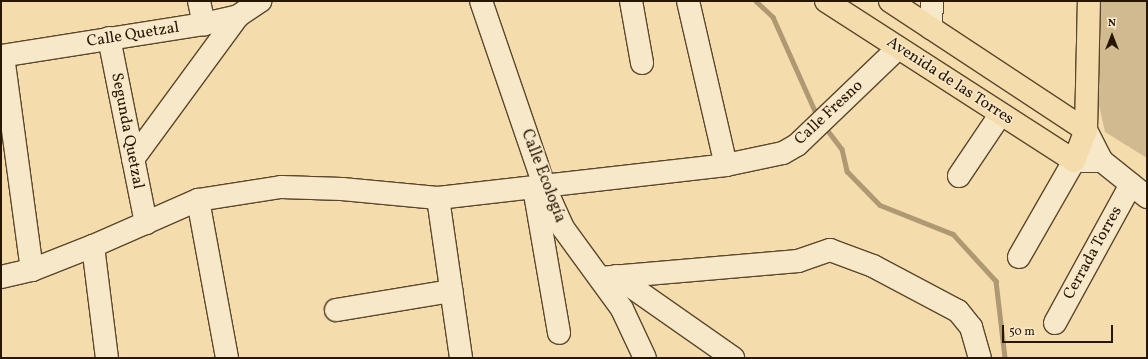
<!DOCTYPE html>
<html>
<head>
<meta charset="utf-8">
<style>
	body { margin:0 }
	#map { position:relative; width:1148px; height:359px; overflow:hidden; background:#f5dcad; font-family:Vollkorn,serif }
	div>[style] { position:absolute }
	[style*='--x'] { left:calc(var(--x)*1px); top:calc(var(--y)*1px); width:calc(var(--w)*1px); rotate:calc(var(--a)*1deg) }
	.green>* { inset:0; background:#d2ba90 }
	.stream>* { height:4.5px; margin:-2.25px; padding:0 2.25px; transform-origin:2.25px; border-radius:2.25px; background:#af9973 }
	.roads { filter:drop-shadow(1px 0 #5a482c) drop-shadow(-1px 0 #5a482c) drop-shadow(0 1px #5a482c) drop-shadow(0 -1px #5a482c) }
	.minor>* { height:22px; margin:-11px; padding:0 11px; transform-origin:11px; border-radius:11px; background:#f8e8ca }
	.major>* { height:22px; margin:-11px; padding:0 11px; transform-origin:11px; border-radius:11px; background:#f5dcad }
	span { translate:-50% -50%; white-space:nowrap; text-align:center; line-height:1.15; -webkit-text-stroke:3px #f8e8ca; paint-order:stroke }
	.street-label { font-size:16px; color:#271601 }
	.frame { position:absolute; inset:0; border:2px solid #271601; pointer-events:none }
	.north { position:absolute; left:1092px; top:16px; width:40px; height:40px; -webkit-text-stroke:3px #f8e8ca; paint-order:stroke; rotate:0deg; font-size:11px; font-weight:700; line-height:16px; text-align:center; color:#271601 }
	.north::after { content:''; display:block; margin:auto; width:14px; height:18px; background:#271601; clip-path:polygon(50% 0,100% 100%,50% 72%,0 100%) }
	.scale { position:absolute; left:1002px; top:325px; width:111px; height:18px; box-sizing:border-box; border:2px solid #271601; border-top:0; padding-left:5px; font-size:12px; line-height:14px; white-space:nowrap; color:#271601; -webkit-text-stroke:3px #f8e8ca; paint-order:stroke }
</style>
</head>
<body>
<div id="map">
	<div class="green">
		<div style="clip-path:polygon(1087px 1px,1147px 1px,1147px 158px,1105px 132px,1088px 57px)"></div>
	</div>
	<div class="stream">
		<div style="--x:756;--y:1;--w:23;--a:43"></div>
		<div style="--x:773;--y:17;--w:103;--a:65.9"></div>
		<div style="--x:829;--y:132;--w:21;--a:53"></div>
		<div style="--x:842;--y:149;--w:23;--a:77"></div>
		<div style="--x:847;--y:171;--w:47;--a:45.9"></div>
		<div style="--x:880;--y:205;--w:79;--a:21.7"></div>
		<div style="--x:953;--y:234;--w:64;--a:47.5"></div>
		<div style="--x:996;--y:281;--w:78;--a:83.3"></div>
	</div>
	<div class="roads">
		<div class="minor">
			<div style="--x:199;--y:1;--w:24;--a:78"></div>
			<div style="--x:481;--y:1;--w:198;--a:71.1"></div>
			<div style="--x:545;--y:188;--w:44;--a:65.8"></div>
			<div style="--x:563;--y:228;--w:100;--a:53.9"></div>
			<div style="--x:622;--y:309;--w:54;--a:64.9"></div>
			<div style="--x:631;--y:1;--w:63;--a:79.9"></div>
			<div style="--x:688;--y:1;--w:168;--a:77"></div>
			<div style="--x:931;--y:28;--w:27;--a:-88"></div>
			<div style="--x:109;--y:38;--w:189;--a:78.7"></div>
			<div style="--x:1;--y:56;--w:206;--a:-9"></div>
			<div style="--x:204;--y:24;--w:35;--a:-13"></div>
			<div style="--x:238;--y:16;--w:27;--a:-34"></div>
			<div style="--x:3;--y:56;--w:216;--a:82.3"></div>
			<div style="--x:1086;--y:130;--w:35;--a:63"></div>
			<div style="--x:1102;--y:161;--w:58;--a:38.7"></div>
			<div style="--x:133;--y:159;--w:177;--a:-53.7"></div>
			<div style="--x:959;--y:176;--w:73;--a:-56.1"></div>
			<div style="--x:534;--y:188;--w:147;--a:80.2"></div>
			<div style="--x:438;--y:198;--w:162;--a:81.8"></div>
			<div style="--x:198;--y:200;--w:161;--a:79.6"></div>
			<div style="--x:93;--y:246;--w:113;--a:82.9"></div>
			<div style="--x:1019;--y:257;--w:111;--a:-60.2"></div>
			<div style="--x:1074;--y:161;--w:28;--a:0"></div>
			<div style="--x:616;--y:276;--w:143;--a:35"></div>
			<div style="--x:1;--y:277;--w:32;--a:-13"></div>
			<div style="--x:32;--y:270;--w:66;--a:-21.5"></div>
			<div style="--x:93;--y:246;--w:115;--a:-23.7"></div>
			<div style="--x:198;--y:200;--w:84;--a:-8.9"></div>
			<div style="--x:281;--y:187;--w:61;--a:1.9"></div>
			<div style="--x:342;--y:189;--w:96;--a:5.4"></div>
			<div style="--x:438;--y:198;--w:290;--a:-6.5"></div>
			<div style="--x:726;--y:165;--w:58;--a:-11.9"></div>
			<div style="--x:783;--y:153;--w:16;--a:-30"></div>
			<div style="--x:797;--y:145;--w:140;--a:-43.8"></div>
			<div style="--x:600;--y:278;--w:199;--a:-4.9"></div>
			<div style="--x:798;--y:261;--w:34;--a:-19"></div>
			<div style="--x:830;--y:250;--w:46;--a:20.4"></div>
			<div style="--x:873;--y:266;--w:96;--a:27.9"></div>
			<div style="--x:958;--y:311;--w:21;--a:51"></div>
			<div style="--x:971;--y:327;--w:32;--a:74"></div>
			<div style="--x:336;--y:310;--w:117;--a:-9.4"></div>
			<div style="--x:1055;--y:323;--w:158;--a:-61.3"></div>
		</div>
		<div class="major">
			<div style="--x:826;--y:1;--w:295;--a:32.8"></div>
			<div style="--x:1074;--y:161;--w:33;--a:-69"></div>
			<div style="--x:1086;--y:130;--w:129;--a:-88.7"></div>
			<div style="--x:890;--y:1;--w:235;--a:33.4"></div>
		</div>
	</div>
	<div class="street-label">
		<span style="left:133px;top:35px;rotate:-9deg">Calle Quetzal</span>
		<span style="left:950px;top:81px;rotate:33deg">Avenida de las Torres</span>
		<span style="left:829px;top:113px;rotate:-43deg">Calle Fresno</span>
		<span style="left:127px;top:131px;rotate:79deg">Segunda Quetzal</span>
		<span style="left:543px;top:176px;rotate:69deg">Calle Ecología</span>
		<span style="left:1093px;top:253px;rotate:-61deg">Cerrada Torres</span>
	</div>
	<div class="frame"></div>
	<div class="north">N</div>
	<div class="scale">50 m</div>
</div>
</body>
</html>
